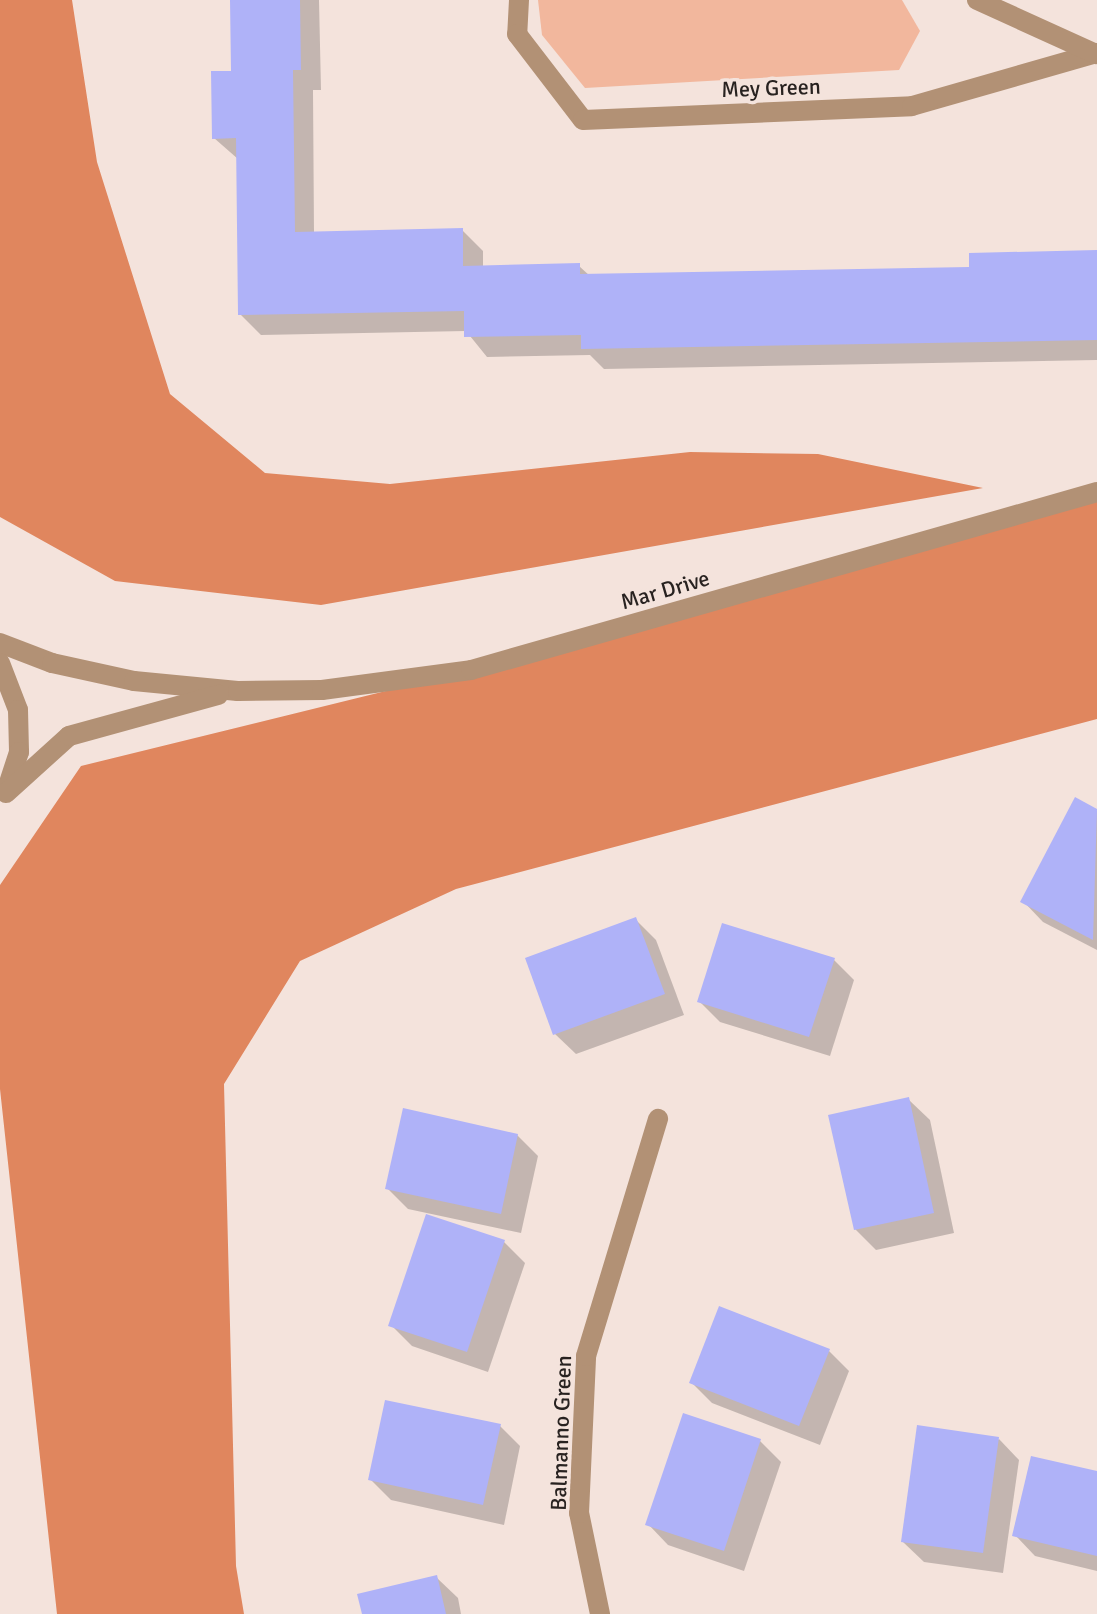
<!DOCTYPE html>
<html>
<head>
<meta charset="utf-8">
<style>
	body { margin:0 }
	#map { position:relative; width:1097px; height:1614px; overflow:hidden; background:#f4e3dc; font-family:Signika,sans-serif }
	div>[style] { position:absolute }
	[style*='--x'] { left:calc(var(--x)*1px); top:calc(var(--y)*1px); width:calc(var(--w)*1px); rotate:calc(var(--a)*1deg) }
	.green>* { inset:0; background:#f2b79d }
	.forest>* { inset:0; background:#e0865e }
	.shadow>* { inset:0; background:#0003 }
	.building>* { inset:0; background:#afb2f8 }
	.minor>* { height:20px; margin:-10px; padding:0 10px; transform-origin:10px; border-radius:10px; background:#b29175 }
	span { translate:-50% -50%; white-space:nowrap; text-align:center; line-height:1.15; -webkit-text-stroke:7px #f4e3dc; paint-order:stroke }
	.street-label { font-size:22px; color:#282220 }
</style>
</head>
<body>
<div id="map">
	<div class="green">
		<div style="clip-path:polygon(538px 0,902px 0,920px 31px,899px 70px,585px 88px,542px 35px)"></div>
	</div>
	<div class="forest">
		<div style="clip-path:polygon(0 0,72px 0,97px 162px,170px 394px,265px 473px,390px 484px,690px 452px,818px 454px,983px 488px,321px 605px,115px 581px,0 517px)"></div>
		<div style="clip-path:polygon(1097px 492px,1097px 719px,456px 889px,300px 961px,224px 1084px,236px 1566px,244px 1614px,57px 1614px,0 1089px,0 885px,81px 766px,471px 670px)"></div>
	</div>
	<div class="shadow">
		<div style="clip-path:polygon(232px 0,319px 0,321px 90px,313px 90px,314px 233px,462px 230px,483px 251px,483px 267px,579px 266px,590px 276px,971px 269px,1097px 252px,1097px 360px,604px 369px,590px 355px,487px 357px,466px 331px,261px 335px,240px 314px,238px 159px,214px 138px,233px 73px)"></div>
		<div style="clip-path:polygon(1076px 800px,1097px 811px,1097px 950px,1043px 922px,1023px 901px)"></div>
		<div style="clip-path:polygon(636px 920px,656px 940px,684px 1015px,576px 1054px,555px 1034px)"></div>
		<div style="clip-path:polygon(834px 960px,854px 980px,830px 1056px,720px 1022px,699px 1001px)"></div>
		<div style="clip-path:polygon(909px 1100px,930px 1120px,954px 1233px,876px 1250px,855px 1229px)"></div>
		<div style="clip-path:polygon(517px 1135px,538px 1156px,521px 1233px,408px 1209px,387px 1188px)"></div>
		<div style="clip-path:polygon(504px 1242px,525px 1263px,488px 1372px,412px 1346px,391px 1325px)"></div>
		<div style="clip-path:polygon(829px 1351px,849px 1371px,820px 1445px,712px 1403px,692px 1383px)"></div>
		<div style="clip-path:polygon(500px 1426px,520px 1446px,504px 1525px,391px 1500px,370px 1479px)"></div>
		<div style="clip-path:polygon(999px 1439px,1019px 1460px,1003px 1573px,924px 1562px,903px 1542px)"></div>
		<div style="clip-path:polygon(760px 1441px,781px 1462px,744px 1571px,668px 1545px,648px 1524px)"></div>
		<div style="clip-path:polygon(1097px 1473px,1097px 1571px,1035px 1556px,1015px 1535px)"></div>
		<div style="clip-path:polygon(437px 1578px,458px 1598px,461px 1614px,364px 1614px)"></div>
	</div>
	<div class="building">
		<div style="clip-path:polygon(230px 0,300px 0,301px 70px,293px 70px,295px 232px,463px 228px,463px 266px,580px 263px,580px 274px,969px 267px,969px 253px,1097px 250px,1097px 340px,581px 349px,581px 335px,464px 337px,464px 311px,238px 315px,236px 138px,212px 139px,211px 71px,231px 71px)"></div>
		<div style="clip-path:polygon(1075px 797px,1097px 809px,1093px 940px,1020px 902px)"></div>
		<div style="clip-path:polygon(636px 917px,665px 994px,553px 1035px,525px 958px)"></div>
		<div style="clip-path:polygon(722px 923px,835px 958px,809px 1037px,697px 1002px)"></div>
		<div style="clip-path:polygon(909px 1097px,934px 1213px,854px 1230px,828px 1115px)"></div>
		<div style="clip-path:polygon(403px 1108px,518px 1134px,501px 1214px,385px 1189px)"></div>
		<div style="clip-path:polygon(426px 1214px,505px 1240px,467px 1352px,388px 1326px)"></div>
		<div style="clip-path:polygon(719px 1306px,830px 1349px,799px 1426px,689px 1383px)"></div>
		<div style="clip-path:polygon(385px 1400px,501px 1424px,483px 1505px,368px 1480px)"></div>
		<div style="clip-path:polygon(683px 1413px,761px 1439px,724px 1551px,645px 1525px)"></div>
		<div style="clip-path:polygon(917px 1425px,999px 1437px,983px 1553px,901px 1542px)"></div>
		<div style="clip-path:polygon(1031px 1456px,1097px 1471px,1097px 1556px,1012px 1536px)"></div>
		<div style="clip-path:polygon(437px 1575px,446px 1614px,362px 1614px,357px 1594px)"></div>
	</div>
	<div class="minor">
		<div style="--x:519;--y:0;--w:34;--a:93"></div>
		<div style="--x:517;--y:34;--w:108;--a:52.5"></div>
		<div style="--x:583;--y:120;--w:329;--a:-2.4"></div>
		<div style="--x:912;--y:106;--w:192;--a:-16"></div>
		<div style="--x:977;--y:0;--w:131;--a:24.4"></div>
		<div style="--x:0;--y:643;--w:56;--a:21"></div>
		<div style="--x:52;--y:663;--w:84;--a:12.4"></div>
		<div style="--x:134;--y:681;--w:104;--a:5.5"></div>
		<div style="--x:238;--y:691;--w:84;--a:-0.7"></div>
		<div style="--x:322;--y:690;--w:150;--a:-7.6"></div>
		<div style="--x:471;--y:670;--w:651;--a:-15.87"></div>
		<div style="--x:0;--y:663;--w:50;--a:69"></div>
		<div style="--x:18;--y:710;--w:42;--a:88.6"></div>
		<div style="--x:19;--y:752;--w:40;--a:108"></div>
		<div style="--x:6;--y:793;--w:85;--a:-42.1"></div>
		<div style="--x:69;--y:736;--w:155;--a:-15.4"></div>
		<div style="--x:600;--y:1614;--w:103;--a:-101.7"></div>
		<div style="--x:579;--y:1513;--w:157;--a:-87.4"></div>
		<div style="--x:586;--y:1356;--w:248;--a:-73.1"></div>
	</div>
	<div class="street-label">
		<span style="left:771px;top:88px;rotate:-2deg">Mey Green</span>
		<span style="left:665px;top:590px;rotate:-16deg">Mar Drive</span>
		<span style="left:561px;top:1433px;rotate:-88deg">Balmanno Green</span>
	</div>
</div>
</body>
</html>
